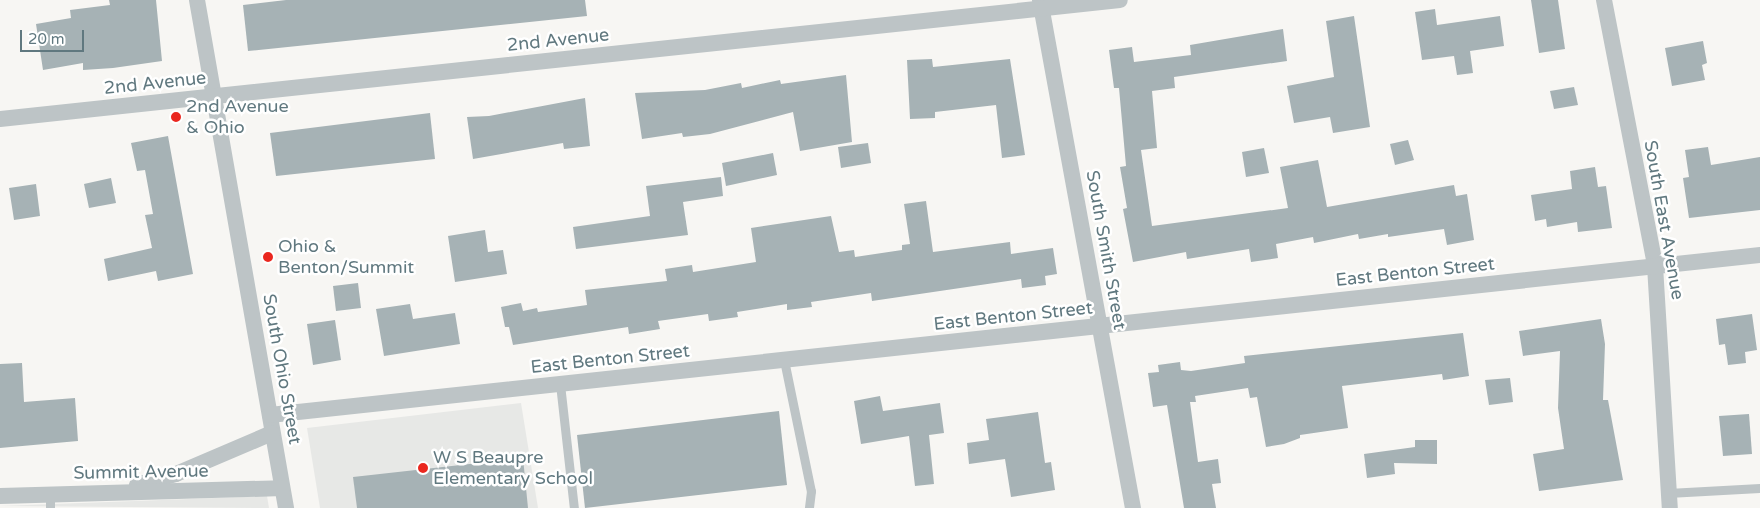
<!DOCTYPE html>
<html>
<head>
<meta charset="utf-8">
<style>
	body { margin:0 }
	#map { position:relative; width:1760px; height:508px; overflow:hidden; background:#f7f6f3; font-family:"Varela Round",sans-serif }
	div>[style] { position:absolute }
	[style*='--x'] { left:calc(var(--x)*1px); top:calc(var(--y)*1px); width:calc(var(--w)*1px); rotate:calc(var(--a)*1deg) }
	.built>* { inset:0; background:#e7e8e6 }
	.building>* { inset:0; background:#a6b2b5 }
	.lane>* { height:9px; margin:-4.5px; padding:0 4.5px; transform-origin:4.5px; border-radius:4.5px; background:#bdc4c6 }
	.street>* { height:16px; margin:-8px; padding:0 8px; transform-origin:8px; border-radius:8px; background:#bdc4c6 }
	.dots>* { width:14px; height:14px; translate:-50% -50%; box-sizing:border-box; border:2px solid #fff; border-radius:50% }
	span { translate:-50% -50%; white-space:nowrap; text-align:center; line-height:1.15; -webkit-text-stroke:5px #fff; paint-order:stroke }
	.street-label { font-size:18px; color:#60787f }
	.poi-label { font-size:18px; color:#60787f }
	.left { translate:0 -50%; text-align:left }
	.scale { position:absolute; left:20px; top:30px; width:64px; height:22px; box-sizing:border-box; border:2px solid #60787f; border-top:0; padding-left:6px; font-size:15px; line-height:18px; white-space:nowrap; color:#60787f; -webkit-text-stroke:4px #fff; paint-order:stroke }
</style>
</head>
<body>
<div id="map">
	<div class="built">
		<div style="clip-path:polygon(521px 403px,538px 508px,320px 508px,307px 428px)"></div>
		<div style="clip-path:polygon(267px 496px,269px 508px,0 506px)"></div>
	</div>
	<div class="building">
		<div style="clip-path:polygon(109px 0,156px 0,162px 61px,113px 68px,83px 70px,83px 63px,43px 70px,36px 24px,71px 18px,70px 10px,110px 5px)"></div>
		<div style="clip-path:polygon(286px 0,585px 0,587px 16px,248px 51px,243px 5px)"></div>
		<div style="clip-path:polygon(1531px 0,1558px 0,1565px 49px,1539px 53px)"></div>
		<div style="clip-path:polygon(1435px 9px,1437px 25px,1500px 16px,1504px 46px,1470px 51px,1473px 73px,1457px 75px,1454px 56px,1422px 60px,1415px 12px)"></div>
		<div style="clip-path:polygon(1354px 16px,1370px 127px,1333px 133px,1330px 117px,1294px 123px,1287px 86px,1334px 77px,1326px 21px)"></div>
		<div style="clip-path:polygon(1283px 29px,1287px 61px,1174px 77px,1175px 88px,1152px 91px,1157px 148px,1141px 150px,1152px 226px,1288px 208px,1280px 167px,1318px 160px,1327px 207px,1454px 185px,1456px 196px,1467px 194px,1474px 240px,1447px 245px,1444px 229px,1388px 237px,1388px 234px,1359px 239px,1358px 234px,1314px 243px,1313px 237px,1276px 244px,1278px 258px,1251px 262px,1249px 249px,1187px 259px,1186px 252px,1133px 262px,1123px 209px,1127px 208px,1120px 167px,1126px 166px,1119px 88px,1114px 88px,1109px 50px,1132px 47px,1134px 62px,1191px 55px,1190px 45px)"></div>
		<div style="clip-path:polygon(1703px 41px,1707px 63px,1702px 65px,1705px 80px,1672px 86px,1665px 48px)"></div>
		<div style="clip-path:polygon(932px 59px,933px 67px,1010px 59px,1025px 155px,1002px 158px,996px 105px,935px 112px,935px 118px,910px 119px,907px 60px)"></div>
		<div style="clip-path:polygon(846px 75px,852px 142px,800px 151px,793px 112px,710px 134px,683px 137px,682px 133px,642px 139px,635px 93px,705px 90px,741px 83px,742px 88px,780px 80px,781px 84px)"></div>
		<div style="clip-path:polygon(1574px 87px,1578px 105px,1554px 109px,1550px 91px)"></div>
		<div style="clip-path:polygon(585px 98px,590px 146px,564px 149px,563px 143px,473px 159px,467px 117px,489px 116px)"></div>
		<div style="clip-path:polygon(430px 113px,435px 159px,276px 176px,270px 133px)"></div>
		<div style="clip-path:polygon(168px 136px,193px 274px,158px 281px,156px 271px,108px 281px,104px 259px,152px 248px,145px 215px,153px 214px,145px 170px,137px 171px,131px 143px)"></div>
		<div style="clip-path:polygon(1408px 140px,1414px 160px,1395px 165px,1390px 144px)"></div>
		<div style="clip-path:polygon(868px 143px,871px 163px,841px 168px,838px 147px)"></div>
		<div style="clip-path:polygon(1708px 147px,1711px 165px,1760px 157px,1760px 210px,1689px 218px,1683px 178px,1689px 177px,1685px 150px)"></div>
		<div style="clip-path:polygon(1264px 148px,1269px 173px,1246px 177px,1242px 152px)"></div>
		<div style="clip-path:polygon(773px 153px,777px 175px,726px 186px,722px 163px)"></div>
		<div style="clip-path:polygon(1595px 167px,1598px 187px,1606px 186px,1612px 228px,1578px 232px,1577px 222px,1547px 227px,1546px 219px,1535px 221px,1531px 195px,1572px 189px,1570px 171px)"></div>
		<div style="clip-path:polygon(721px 177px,723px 196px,683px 202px,688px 235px,576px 249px,573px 227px,650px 216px,646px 186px)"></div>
		<div style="clip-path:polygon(111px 178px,116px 203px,89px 208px,84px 184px)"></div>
		<div style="clip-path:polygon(36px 184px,40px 216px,14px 220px,9px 188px)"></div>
		<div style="clip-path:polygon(926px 201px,933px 252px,1010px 242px,1011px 254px,1053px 248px,1057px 274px,1045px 276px,1046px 285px,1022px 288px,1021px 279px,872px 301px,871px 293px,811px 302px,812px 307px,787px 310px,787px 304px,737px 312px,738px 317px,709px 321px,708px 314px,658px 321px,660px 329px,629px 334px,628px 327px,513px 345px,509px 327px,505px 327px,501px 307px,521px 303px,523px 311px,537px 308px,538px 312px,587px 305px,585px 290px,667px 281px,665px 269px,692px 265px,693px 272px,756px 262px,751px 228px,831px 216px,839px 252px,854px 250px,855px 257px,902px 250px,902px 245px,910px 244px,904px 204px)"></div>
		<div style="clip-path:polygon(485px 230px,488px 252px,503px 250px,507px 274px,455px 282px,448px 236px)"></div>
		<div style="clip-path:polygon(358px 283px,361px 308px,336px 311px,333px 286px)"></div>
		<div style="clip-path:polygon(410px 304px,413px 319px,455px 313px,460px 344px,384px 356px,376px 309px)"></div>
		<div style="clip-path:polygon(1752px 314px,1757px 350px,1745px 352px,1746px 363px,1728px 365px,1725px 344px,1719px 345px,1716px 319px)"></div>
		<div style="clip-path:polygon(1601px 319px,1605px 344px,1603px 400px,1608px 400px,1623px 480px,1539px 491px,1533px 454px,1564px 449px,1558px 408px,1560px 351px,1523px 356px,1519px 331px)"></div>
		<div style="clip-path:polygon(335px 320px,341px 360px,313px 365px,307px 324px)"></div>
		<div style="clip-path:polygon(1463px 333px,1469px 376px,1443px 380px,1442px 374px,1342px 386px,1348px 428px,1300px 435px,1300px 438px,1284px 444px,1266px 447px,1257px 397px,1250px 398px,1248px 388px,1195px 396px,1196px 402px,1190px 402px,1198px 462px,1218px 459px,1221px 483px,1212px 484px,1216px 508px,1184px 508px,1167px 405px,1153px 407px,1148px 373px,1159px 372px,1158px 365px,1180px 362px,1181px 370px,1191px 371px,1245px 363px,1244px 356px)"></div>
		<div style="clip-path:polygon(22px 363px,24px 402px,75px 398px,78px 441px,0 448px,0 364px)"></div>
		<div style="clip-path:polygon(1510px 378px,1513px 402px,1489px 405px,1485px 380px)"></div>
		<div style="clip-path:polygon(880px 396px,883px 411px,940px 403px,944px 433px,929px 435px,934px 484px,915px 486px,909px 436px,861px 444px,854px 401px)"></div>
		<div style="clip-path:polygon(779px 411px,787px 485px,585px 508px,577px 435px)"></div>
		<div style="clip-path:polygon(1038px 412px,1045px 463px,1051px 462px,1055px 490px,1011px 497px,1005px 459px,969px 464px,967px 443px,989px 440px,986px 419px)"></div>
		<div style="clip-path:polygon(1749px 414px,1752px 454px,1723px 456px,1719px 416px)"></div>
		<div style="clip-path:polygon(1415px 440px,1437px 440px,1437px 464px,1394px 463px,1395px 474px,1367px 478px,1364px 454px,1415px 447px)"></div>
		<div style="clip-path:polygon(523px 458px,528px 508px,357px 508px,353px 477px)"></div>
	</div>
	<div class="lane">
		<div style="--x:784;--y:360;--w:134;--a:78.4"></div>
		<div style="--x:811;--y:491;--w:17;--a:97"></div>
		<div style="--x:560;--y:384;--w:125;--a:83.6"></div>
		<div style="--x:1668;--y:493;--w:92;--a:-3.1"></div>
		<div style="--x:50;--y:494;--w:14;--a:90"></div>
	</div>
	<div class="street">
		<div style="--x:197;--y:0;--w:516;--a:80.06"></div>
		<div style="--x:1040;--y:0;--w:516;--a:79.63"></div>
		<div style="--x:1604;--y:0;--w:271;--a:79.1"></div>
		<div style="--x:1655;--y:266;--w:242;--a:86.5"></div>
		<div style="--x:0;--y:119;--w:1126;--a:-6.06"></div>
		<div style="--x:270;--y:415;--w:1499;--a:-6.13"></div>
		<div style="--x:137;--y:485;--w:41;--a:-15.8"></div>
		<div style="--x:176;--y:474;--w:104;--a:-23.1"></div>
		<div style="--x:0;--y:496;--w:282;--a:-1.6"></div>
	</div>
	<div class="dots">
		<div style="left:176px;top:117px;background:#ea271f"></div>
		<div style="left:268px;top:257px;background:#ea271f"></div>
		<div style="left:423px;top:468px;background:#ea271f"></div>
	</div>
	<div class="street-label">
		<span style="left:558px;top:40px;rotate:-6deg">2nd Avenue</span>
		<span style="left:155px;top:83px;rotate:-6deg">2nd Avenue</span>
		<span style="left:1664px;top:220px;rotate:80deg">South East Avenue</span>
		<span style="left:1106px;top:250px;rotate:80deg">South Smith Street</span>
		<span style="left:1415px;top:272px;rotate:-6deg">East Benton Street</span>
		<span style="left:1013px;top:316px;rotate:-6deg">East Benton Street</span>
		<span style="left:610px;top:359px;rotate:-6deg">East Benton Street</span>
		<span style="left:282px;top:369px;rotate:80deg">South Ohio Street</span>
		<span style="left:141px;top:472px;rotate:-1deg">Summit Avenue</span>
	</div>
	<div class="poi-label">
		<span class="left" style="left:186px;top:117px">2nd Avenue<br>&amp; Ohio</span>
		<span class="left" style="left:278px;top:257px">Ohio &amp;<br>Benton/Summit</span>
		<span class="left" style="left:433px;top:468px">W S Beaupre<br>Elementary School</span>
	</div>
	<div class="scale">20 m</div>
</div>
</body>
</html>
